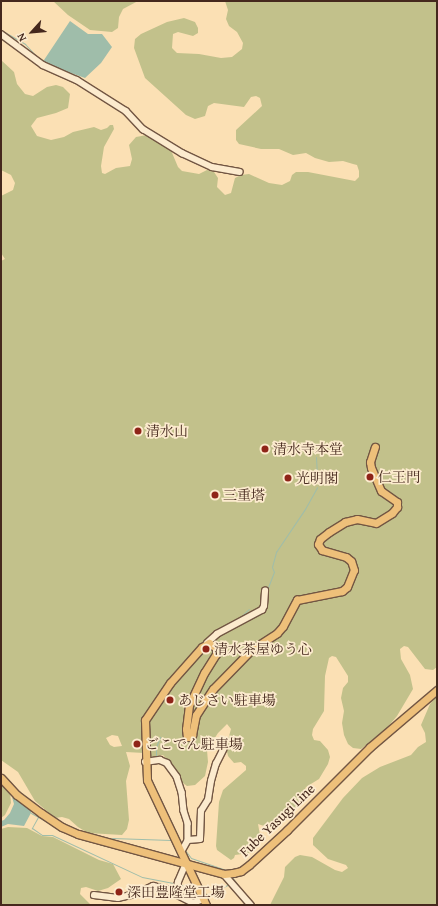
<!DOCTYPE html>
<html>
<head>
<meta charset="utf-8">
<style>
	body { margin:0 }
	#map { position:relative; width:438px; height:906px; overflow:hidden; background:#fbe0b4; font-family:"Gentium Book Plus","Noto Serif JP",serif }
	div>[style] { position:absolute }
	[style*='--x'] { left:calc(var(--x)*1px); top:calc(var(--y)*1px); width:calc(var(--w)*1px); rotate:calc(var(--a)*1deg) }
	.green>* { inset:0; background:#c2c18b }
	.water>* { inset:0; background:#9fbdaa }
	.stream>* { height:1px; margin:-0.5px; padding:0 0.5px; transform-origin:0.5px; border-radius:0.5px; background:#9fbdaa }
	.roads { filter:drop-shadow(1px 0 #725643) drop-shadow(-1px 0 #725643) drop-shadow(0 1px #725643) drop-shadow(0 -1px #725643) }
	.minor>* { height:5.5px; margin:-2.75px; padding:0 2.75px; transform-origin:2.75px; border-radius:2.75px; background:#fcebce }
	.major>* { height:7px; margin:-3.5px; padding:0 3.5px; transform-origin:3.5px; border-radius:3.5px; background:#eec07a }
	.dots>* { width:11px; height:11px; translate:-50% -50%; box-sizing:border-box; border:2px solid #fcebce; border-radius:50% }
	span { translate:-50% -50%; white-space:nowrap; text-align:center; line-height:1.15; -webkit-text-stroke:3.5px #fcebce; paint-order:stroke }
	.poi-label { font-size:14px; color:#45281d }
	.left { translate:0 -50%; text-align:left }
	.street-label { font-size:14px; color:#45281d }
	.frame { position:absolute; inset:0; border:2px solid #45281d; pointer-events:none }
	.north { position:absolute; left:12px; top:12px; width:40px; height:40px; -webkit-text-stroke:3px #fcebce; paint-order:stroke; rotate:243deg; font-size:11px; font-weight:700; line-height:16px; text-align:center; color:#45281d }
	.north::after { content:''; display:block; margin:auto; width:14px; height:18px; background:#45281d; clip-path:polygon(50% 0,100% 100%,50% 72%,0 100%) }
</style>
</head>
<body>
<div id="map">
	<div class="green">
		<div style="clip-path:polygon(53px 1px,138px 1px,123px 9px,119px 17px,118px 28px,112px 32px,90px 30px,68px 15px)"></div>
		<div style="clip-path:polygon(evenodd,225px 1px,437px 1px,437px 667px,433px 670px,425px 669px,408px 647px,404px 646px,400px 649px,401px 659px,410px 675px,413px 689px,397px 716px,386px 729px,361px 749px,353px 748px,348px 744px,344px 735px,342px 723px,344px 711px,341px 698px,343px 688px,348px 682px,348px 676px,336px 657px,332px 656px,329px 658px,325px 676px,324px 711px,313px 729px,312px 735px,314px 740px,320px 741px,328px 750px,330px 757px,328px 764px,319px 779px,306px 787px,296px 808px,283px 819px,280px 826px,273px 829px,258px 824px,260px 835px,259px 846px,249px 853px,235px 855px,234px 858px,231px 860px,217px 850px,216px 846px,219px 802px,223px 790px,246px 770px,246px 766px,241px 762px,234px 763px,228px 756px,226px 747px,231px 729px,227px 724px,218px 733px,207px 750px,208px 762px,205px 776px,195px 785px,187px 786px,183px 783px,175px 769px,163px 755px,154px 757px,147px 756px,144px 753px,126px 752px,130px 766px,126px 781px,129px 820px,127px 829px,122px 835px,88px 833px,78px 827px,69px 819px,62px 817px,55px 818px,35px 801px,18px 772px,1px 760px,1px 261px,5px 259px,1px 253px,1px 196px,13px 190px,15px 183px,11px 175px,1px 170px,1px 60px,14px 72px,17px 84px,25px 94px,33px 96px,47px 87px,56px 85px,63px 87px,70px 94px,68px 108px,56px 113px,37px 118px,31px 126px,37px 136px,51px 140px,64px 137px,73px 132px,94px 127px,101px 130px,107px 128px,110px 125px,113px 125px,114px 129px,104px 147px,101px 166px,102px 173px,105px 174px,116px 168px,130px 166px,132px 159px,129px 145px,136px 137px,147px 135px,170px 148px,178px 167px,182px 171px,199px 174px,207px 170px,214px 172px,218px 178px,217px 187px,225px 195px,231px 193px,235px 178px,241px 175px,249px 174px,269px 183px,282px 185px,290px 181px,292px 175px,296px 172px,308px 172px,355px 181px,359px 177px,359px 171px,357px 165px,353px 164px,343px 161px,329px 162px,315px 158px,306px 153px,293px 155px,279px 149px,261px 149px,239px 144px,236px 140px,236px 130px,262px 106px,260px 98px,256px 96px,251px 97px,244px 107px,214px 103px,208px 106px,205px 116px,195px 119px,186px 115px,145px 78px,134px 48px,135px 39px,141px 34px,167px 22px,184px 18px,195px 22px,198px 28px,198px 33px,193px 36px,178px 32px,173px 34px,172px 48px,177px 53px,199px 54px,221px 58px,232px 57px,242px 49px,243px 43px,237px 32px,229px 26px,226px 19px,228px 10px,225px 1px,112px 735px,118px 736px,122px 746px,114px 747px,110px 745px,106px 738px,112px 735px)"></div>
		<div style="clip-path:polygon(437px 696px,437px 905px,270px 905px,284px 877px,285px 867px,295px 857px,300px 855px,312px 857px,335px 870px,342px 872px,348px 868px,346px 865px,328px 859px,313px 845px,313px 838px,343px 798px,362px 778px,380px 767px,411px 755px,418px 747px,426px 742px,425px 733px,421px 725px,430px 704px)"></div>
		<div style="clip-path:polygon(1px 781px,10px 791px,11px 803px,5px 815px,1px 818px)"></div>
		<div style="clip-path:polygon(8px 827px,27px 828px,42px 836px,53px 837px,99px 860px,113px 864px,121px 879px,108px 888px,98px 891px,86px 887px,81px 888px,80px 894px,91px 905px,1px 905px,1px 829px)"></div>
	</div>
	<div class="water">
		<div style="clip-path:polygon(70px 21px,88px 34px,102px 34px,112px 47px,101px 63px,85px 78px,42px 63px)"></div>
		<div style="clip-path:polygon(12px 797px,32px 811px,24px 826px,8px 824px,1px 827px,1px 821px,4px 820px,10px 813px,14px 804px)"></div>
	</div>
	<div class="stream">
		<div style="--x:1;--y:30;--w:28;--a:30"></div>
		<div style="--x:25;--y:44;--w:19;--a:47"></div>
		<div style="--x:316;--y:457;--w:17;--a:87"></div>
		<div style="--x:267;--y:590;--w:19;--a:-69"></div>
		<div style="--x:274;--y:572;--w:5;--a:-112"></div>
		<div style="--x:272;--y:567;--w:16;--a:-75"></div>
		<div style="--x:276;--y:552;--w:52;--a:-56"></div>
		<div style="--x:305;--y:509;--w:25;--a:-61"></div>
		<div style="--x:237;--y:620;--w:16;--a:-43"></div>
		<div style="--x:156;--y:758;--w:11;--a:-90"></div>
		<div style="--x:156;--y:747;--w:11;--a:-68"></div>
		<div style="--x:31;--y:813;--w:39;--a:29"></div>
		<div style="--x:65;--y:832;--w:42;--a:19.3"></div>
		<div style="--x:38;--y:817;--w:13;--a:119"></div>
		<div style="--x:32;--y:828;--w:12;--a:35"></div>
		<div style="--x:42;--y:835;--w:10;--a:0"></div>
		<div style="--x:52;--y:835;--w:99;--a:25"></div>
		<div style="--x:142;--y:877;--w:33;--a:11"></div>
		<div style="--x:112;--y:838;--w:59;--a:1.9"></div>
		<div style="--x:185;--y:850;--w:10;--a:53"></div>
		<div style="--x:191;--y:858;--w:37;--a:19"></div>
		<div style="--x:232;--y:877;--w:26;--a:53"></div>
		<div style="--x:180;--y:884;--w:20;--a:30"></div>
		<div style="--x:206;--y:895;--w:26;--a:-25"></div>
	</div>
	<div class="roads">
		<div class="minor">
			<div style="--x:1;--y:34;--w:52;--a:36.4"></div>
			<div style="--x:43;--y:65;--w:37;--a:24"></div>
			<div style="--x:77;--y:80;--w:58;--a:32.3"></div>
			<div style="--x:126;--y:111;--w:25;--a:47"></div>
			<div style="--x:143;--y:129;--w:46;--a:31.6"></div>
			<div style="--x:182;--y:153;--w:33;--a:25"></div>
			<div style="--x:212;--y:167;--w:28;--a:10"></div>
			<div style="--x:207;--y:643;--w:13;--a:-42"></div>
			<div style="--x:217;--y:634;--w:51;--a:-28.1"></div>
			<div style="--x:262;--y:610;--w:4;--a:-63"></div>
			<div style="--x:264;--y:606;--w:15;--a:-86"></div>
			<div style="--x:145;--y:762;--w:15;--a:-8"></div>
			<div style="--x:160;--y:760;--w:8;--a:23"></div>
			<div style="--x:167;--y:763;--w:17;--a:54"></div>
			<div style="--x:177;--y:777;--w:16;--a:72"></div>
			<div style="--x:182;--y:792;--w:19;--a:84"></div>
			<div style="--x:184;--y:811;--w:13;--a:72"></div>
			<div style="--x:188;--y:823;--w:17;--a:90"></div>
			<div style="--x:181;--y:852;--w:14;--a:-60"></div>
			<div style="--x:188;--y:840;--w:12;--a:-5"></div>
			<div style="--x:200;--y:839;--w:28;--a:-88"></div>
			<div style="--x:201;--y:811;--w:13;--a:-58"></div>
			<div style="--x:208;--y:800;--w:19;--a:-81"></div>
			<div style="--x:211;--y:781;--w:18;--a:-74"></div>
			<div style="--x:216;--y:764;--w:16;--a:-63"></div>
			<div style="--x:224;--y:874;--w:41;--a:48.9"></div>
			<div style="--x:94;--y:895;--w:24;--a:7"></div>
			<div style="--x:118;--y:898;--w:18;--a:-13"></div>
			<div style="--x:136;--y:894;--w:19;--a:-25"></div>
			<div style="--x:153;--y:886;--w:13;--a:13"></div>
			<div style="--x:166;--y:889;--w:30;--a:27"></div>
			<div style="--x:193;--y:903;--w:12;--a:-20"></div>
			<div style="--x:175;--y:895;--w:13;--a:-77"></div>
			<div style="--x:178;--y:882;--w:21;--a:-67"></div>
		</div>
		<div class="major">
			<div style="--x:1;--y:778;--w:23;--a:47"></div>
			<div style="--x:17;--y:795;--w:30;--a:37"></div>
			<div style="--x:41;--y:813;--w:25;--a:34"></div>
			<div style="--x:62;--y:827;--w:17;--a:24"></div>
			<div style="--x:78;--y:834;--w:151;--a:15.3"></div>
			<div style="--x:224;--y:874;--w:9;--a:-6"></div>
			<div style="--x:233;--y:873;--w:8;--a:-14"></div>
			<div style="--x:241;--y:871;--w:10;--a:-37"></div>
			<div style="--x:249;--y:865;--w:52;--a:-42.6"></div>
			<div style="--x:287;--y:830;--w:117;--a:-45"></div>
			<div style="--x:370;--y:747;--w:88;--a:-40.4"></div>
			<div style="--x:206;--y:905;--w:138;--a:-115.3"></div>
			<div style="--x:147;--y:780;--w:60;--a:-91.9"></div>
			<div style="--x:145;--y:720;--w:45;--a:-56"></div>
			<div style="--x:170;--y:683;--w:48;--a:-48.4"></div>
			<div style="--x:202;--y:647;--w:8;--a:-30"></div>
			<div style="--x:209;--y:643;--w:9;--a:36"></div>
			<div style="--x:216;--y:648;--w:6;--a:90"></div>
			<div style="--x:216;--y:654;--w:22;--a:122"></div>
			<div style="--x:204;--y:673;--w:35;--a:115"></div>
			<div style="--x:189;--y:705;--w:24;--a:97"></div>
			<div style="--x:186;--y:729;--w:8;--a:83"></div>
			<div style="--x:187;--y:737;--w:3;--a:0"></div>
			<div style="--x:190;--y:737;--w:3;--a:-45"></div>
			<div style="--x:192;--y:735;--w:20;--a:-79"></div>
			<div style="--x:196;--y:715;--w:31;--a:-57"></div>
			<div style="--x:213;--y:689;--w:54;--a:-45.7"></div>
			<div style="--x:251;--y:650;--w:31;--a:-33"></div>
			<div style="--x:277;--y:633;--w:9;--a:-49"></div>
			<div style="--x:283;--y:626;--w:30;--a:-62"></div>
			<div style="--x:297;--y:600;--w:46;--a:-11.3"></div>
			<div style="--x:342;--y:591;--w:6;--a:-39"></div>
			<div style="--x:347;--y:587;--w:18;--a:-68"></div>
			<div style="--x:354;--y:570;--w:9;--a:-108"></div>
			<div style="--x:351;--y:561;--w:6;--a:-141"></div>
			<div style="--x:346;--y:557;--w:25;--a:-164"></div>
			<div style="--x:322;--y:550;--w:7;--a:-124"></div>
			<div style="--x:318;--y:544;--w:5;--a:-68"></div>
			<div style="--x:320;--y:539;--w:11;--a:-38"></div>
			<div style="--x:329;--y:532;--w:19;--a:-32"></div>
			<div style="--x:345;--y:522;--w:12;--a:-14"></div>
			<div style="--x:357;--y:519;--w:19;--a:12"></div>
			<div style="--x:376;--y:523;--w:19;--a:-32"></div>
			<div style="--x:392;--y:513;--w:8;--a:-50"></div>
			<div style="--x:397;--y:507;--w:5;--a:-90"></div>
			<div style="--x:397;--y:502;--w:19;--a:-145"></div>
			<div style="--x:381;--y:491;--w:25;--a:-113"></div>
			<div style="--x:371;--y:468;--w:6;--a:-99"></div>
			<div style="--x:370;--y:462;--w:16;--a:-72"></div>
		</div>
	</div>
	<div class="dots">
		<div style="left:138px;top:431px;background:#8f2418"></div>
		<div style="left:265px;top:449px;background:#8f2418"></div>
		<div style="left:370px;top:477px;background:#8f2418"></div>
		<div style="left:288px;top:478px;background:#8f2418"></div>
		<div style="left:215px;top:495px;background:#8f2418"></div>
		<div style="left:206px;top:649px;background:#8f2418"></div>
		<div style="left:170px;top:700px;background:#8f2418"></div>
		<div style="left:137px;top:744px;background:#8f2418"></div>
		<div style="left:119px;top:892px;background:#8f2418"></div>
	</div>
	<div class="poi-label">
		<span class="left" style="left:146px;top:431px">清水山</span>
		<span class="left" style="left:273px;top:449px">清水寺本堂</span>
		<span class="left" style="left:378px;top:477px">仁王門</span>
		<span class="left" style="left:296px;top:478px">光明閣</span>
		<span class="left" style="left:223px;top:495px">三重塔</span>
		<span class="left" style="left:214px;top:649px">清水茶屋ゆう心</span>
		<span class="left" style="left:178px;top:700px">あじさい駐車場</span>
		<span class="left" style="left:145px;top:744px">ごこでん駐車場</span>
		<span class="left" style="left:127px;top:892px">深田豊隆堂工場</span>
	</div>
	<div class="street-label">
		<span style="left:277px;top:820px;rotate:-44deg">Fube Yasugi Line</span>
	</div>
	<div class="frame"></div>
	<div class="north">N</div>
</div>
</body>
</html>
